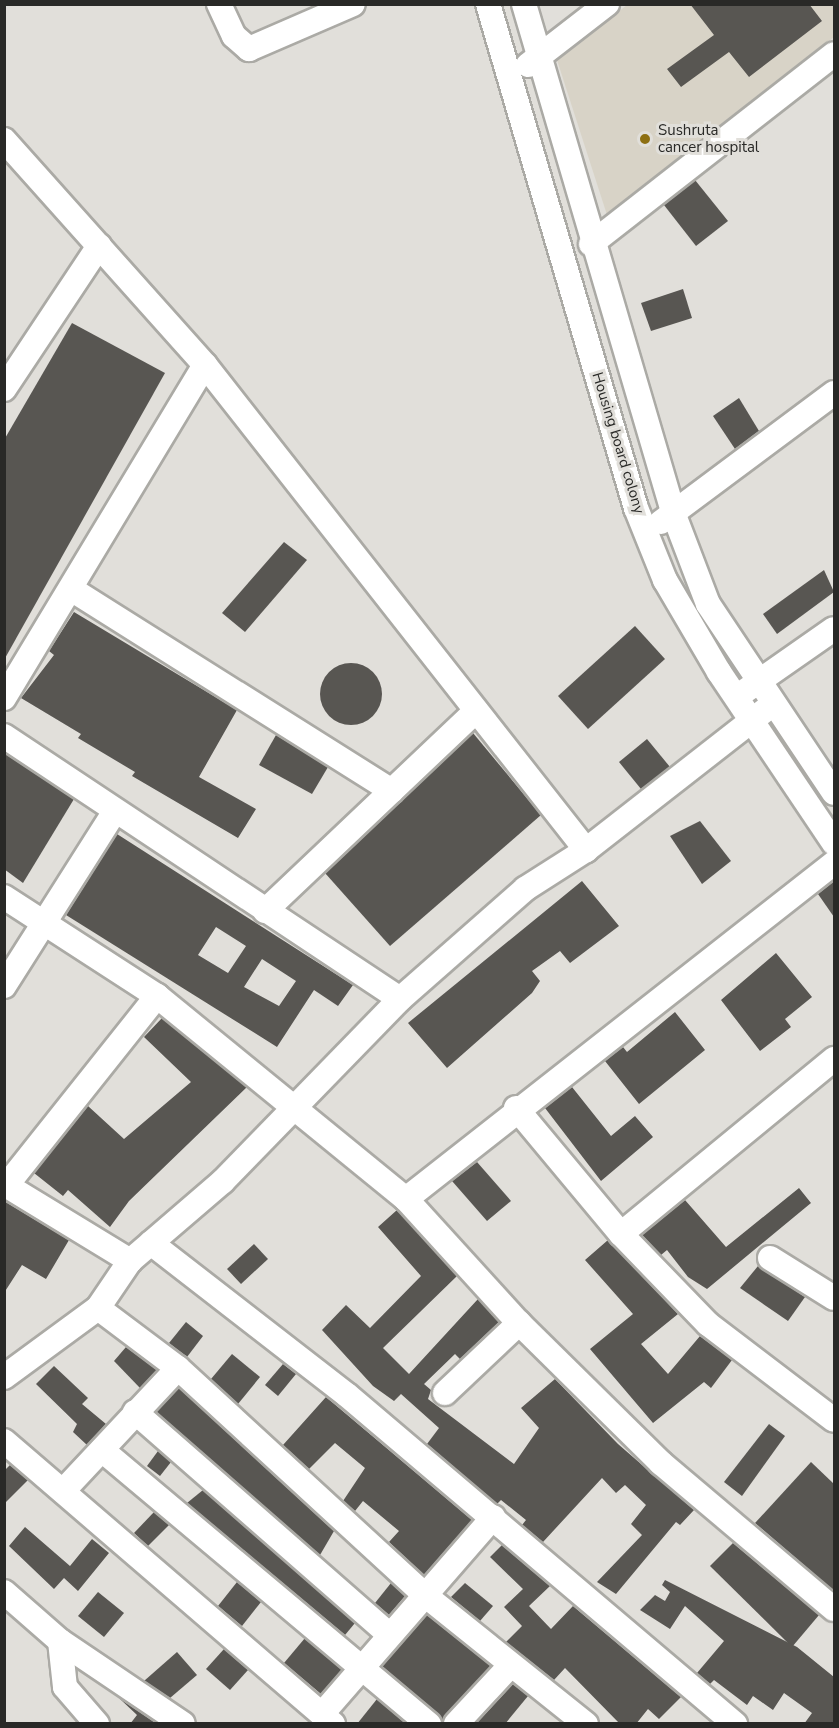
<!DOCTYPE html>
<html>
<head>
<meta charset="utf-8">
<style>
	body { margin:0 }
	#map { position:relative; width:839px; height:1728px; overflow:hidden; background:#e1dfda; font-family:"Nunito Sans",sans-serif }
	div>[style] { position:absolute }
	[style*='--x'] { left:calc(var(--x)*1px); top:calc(var(--y)*1px); width:calc(var(--w)*1px); rotate:calc(var(--a)*1deg) }
	.built>* { inset:0; background:#d8d3c7 }
	.building>* { inset:0; background:#585652 }
	.round { border-radius:50% }
	.roads { filter:drop-shadow(2px 0 #abaaa5) drop-shadow(-2px 0 #abaaa5) drop-shadow(0 2px #abaaa5) drop-shadow(0 -2px #abaaa5) }
	.minor>* { height:24px; margin:-12px; padding:0 12px; transform-origin:12px; border-radius:12px; background:#fff }
	.dots>* { width:16px; height:16px; translate:-50% -50%; box-sizing:border-box; border:3px solid #e1dfda; border-radius:50% }
	span { translate:-50% -50%; white-space:nowrap; text-align:center; line-height:1.15; -webkit-text-stroke:6px #e1dfda; paint-order:stroke }
	.poi-label { font-size:15px; color:#292927 }
	.left { translate:0 -50%; text-align:left }
	.street-label { font-size:15px; color:#292927 }
	.frame { position:absolute; inset:0; border:6px solid #292927; pointer-events:none }
</style>
</head>
<body>
<div id="map">
	<div class="built">
		<div style="clip-path:polygon(627px 5px,834px 5px,834px 37px,608px 218px,557px 60px)"></div>
	</div>
	<div class="building">
		<div style="clip-path:polygon(690px 4px,809px 4px,822px 21px,749px 77px,729px 52px,681px 87px,667px 69px,714px 35px)"></div>
		<div style="clip-path:polygon(695px 180px,728px 221px,696px 246px,664px 205px)"></div>
		<div style="clip-path:polygon(683px 289px,692px 318px,651px 331px,641px 303px)"></div>
		<div style="clip-path:polygon(72px 323px,165px 373px,4px 660px,4px 440px)"></div>
		<div style="clip-path:polygon(739px 398px,759px 431px,735px 449px,713px 416px)"></div>
		<div style="clip-path:polygon(284px 542px,307px 560px,245px 632px,222px 613px)"></div>
		<div style="clip-path:polygon(824px 570px,834px 592px,777px 634px,763px 614px)"></div>
		<div style="clip-path:polygon(74px 612px,237px 710px,199px 777px,256px 809px,238px 838px,132px 776px,135px 772px,78px 738px,81px 734px,21px 698px,54px 655px,49px 651px)"></div>
		<div style="clip-path:polygon(635px 626px,665px 659px,588px 729px,558px 696px)"></div>
		<div class="round" style="left:320px;top:663px;width:62px;height:62px"></div>
		<div style="clip-path:polygon(473px 733px,541px 815px,390px 946px,325px 873px)"></div>
		<div style="clip-path:polygon(276px 735px,328px 767px,312px 794px,259px 765px)"></div>
		<div style="clip-path:polygon(647px 739px,670px 767px,641px 789px,619px 762px)"></div>
		<div style="clip-path:polygon(4px 753px,74px 799px,23px 883px,4px 869px)"></div>
		<div style="clip-path:polygon(700px 821px,731px 861px,702px 884px,670px 836px)"></div>
		<div style="clip-path:polygon(evenodd,117px 834px,353px 985px,338px 1006px,314px 990px,277px 1047px,66px 915px,117px 834px,216px 927px,246px 946px,228px 973px,198px 955px,216px 927px,117px 834px,262px 959px,296px 981px,279px 1006px,244px 987px,262px 959px)"></div>
		<div style="clip-path:polygon(582px 881px,619px 926px,570px 963px,560px 951px,532px 971px,540px 981px,532px 993px,447px 1068px,408px 1023px)"></div>
		<div style="clip-path:polygon(834px 881px,834px 917px,818px 894px)"></div>
		<div style="clip-path:polygon(776px 953px,812px 997px,785px 1019px,791px 1027px,760px 1051px,721px 1000px)"></div>
		<div style="clip-path:polygon(675px 1012px,705px 1050px,639px 1104px,605px 1061px,623px 1047px,627px 1052px)"></div>
		<div style="clip-path:polygon(162px 1018px,247px 1087px,129px 1201px,110px 1227px,68px 1190px,63px 1196px,34px 1173px,88px 1106px,124px 1139px,191px 1082px,144px 1037px)"></div>
		<div style="clip-path:polygon(572px 1087px,611px 1136px,635px 1116px,653px 1137px,601px 1181px,545px 1108px)"></div>
		<div style="clip-path:polygon(477px 1162px,511px 1201px,487px 1221px,452px 1181px)"></div>
		<div style="clip-path:polygon(799px 1188px,811px 1203px,707px 1289px,688px 1277px,667px 1250px,661px 1255px,642px 1235px,685px 1200px,726px 1247px)"></div>
		<div style="clip-path:polygon(4px 1201px,69px 1240px,46px 1279px,22px 1265px,4px 1293px)"></div>
		<div style="clip-path:polygon(397px 1210px,457px 1276px,383px 1348px,409px 1374px,478px 1299px,499px 1322px,460px 1359px,455px 1354px,424px 1384px,431px 1390px,428px 1399px,514px 1464px,539px 1428px,521px 1408px,555px 1379px,618px 1444px,694px 1510px,680px 1525px,676px 1522px,616px 1594px,597px 1582px,642px 1535px,631px 1524px,646px 1505px,625px 1485px,616px 1493px,602px 1478px,543px 1542px,522px 1525px,526px 1520px,501px 1500px,497px 1504px,427px 1444px,439px 1428px,401px 1394px,394px 1401px,373px 1386px,322px 1330px,346px 1305px,370px 1328px,421px 1276px,378px 1227px)"></div>
		<div style="clip-path:polygon(608px 1240px,678px 1314px,641px 1344px,668px 1374px,700px 1336px,732px 1360px,711px 1388px,704px 1382px,653px 1423px,590px 1349px,633px 1314px,585px 1260px)"></div>
		<div style="clip-path:polygon(254px 1244px,268px 1259px,241px 1284px,227px 1269px)"></div>
		<div style="clip-path:polygon(758px 1266px,805px 1297px,788px 1321px,740px 1288px)"></div>
		<div style="clip-path:polygon(186px 1322px,203px 1336px,187px 1357px,169px 1343px)"></div>
		<div style="clip-path:polygon(126px 1347px,157px 1370px,140px 1388px,114px 1361px)"></div>
		<div style="clip-path:polygon(232px 1354px,260px 1377px,238px 1404px,211px 1379px)"></div>
		<div style="clip-path:polygon(283px 1364px,296px 1374px,278px 1396px,265px 1385px)"></div>
		<div style="clip-path:polygon(54px 1366px,88px 1398px,82px 1404px,106px 1424px,87px 1445px,73px 1432px,77px 1424px,36px 1384px)"></div>
		<div style="clip-path:polygon(179px 1388px,334px 1531px,320px 1555px,156px 1412px)"></div>
		<div style="clip-path:polygon(326px 1397px,472px 1520px,424px 1575px,389px 1542px,399px 1531px,363px 1501px,355px 1511px,343px 1501px,365px 1468px,335px 1443px,309px 1469px,283px 1445px)"></div>
		<div style="clip-path:polygon(769px 1424px,785px 1436px,742px 1496px,724px 1482px)"></div>
		<div style="clip-path:polygon(158px 1451px,171px 1462px,160px 1476px,147px 1466px)"></div>
		<div style="clip-path:polygon(811px 1462px,834px 1484px,834px 1591px,755px 1523px)"></div>
		<div style="clip-path:polygon(10px 1465px,28px 1480px,4px 1504px,4px 1471px)"></div>
		<div style="clip-path:polygon(203px 1490px,355px 1623px,345px 1635px,187px 1503px)"></div>
		<div style="clip-path:polygon(154px 1512px,169px 1525px,148px 1546px,134px 1533px)"></div>
		<div style="clip-path:polygon(25px 1527px,70px 1566px,92px 1539px,109px 1553px,78px 1591px,64px 1578px,54px 1589px,9px 1546px)"></div>
		<div style="clip-path:polygon(733px 1543px,819px 1615px,792px 1647px,710px 1566px)"></div>
		<div style="clip-path:polygon(502px 1545px,550px 1586px,529px 1606px,551px 1629px,573px 1606px,681px 1697px,659px 1719px,648px 1709px,636px 1724px,620px 1724px,565px 1668px,554px 1680px,506px 1642px,522px 1626px,504px 1607px,523px 1589px,490px 1557px)"></div>
		<div style="clip-path:polygon(665px 1580px,797px 1647px,834px 1677px,834px 1724px,804px 1724px,812px 1713px,784px 1693px,773px 1710px,753px 1696px,747px 1705px,714px 1680px,710px 1684px,697px 1673px,724px 1641px,685px 1606px,670px 1629px,640px 1610px,655px 1595px,665px 1601px,670px 1592px,662px 1585px)"></div>
		<div style="clip-path:polygon(237px 1582px,261px 1602px,242px 1626px,218px 1606px)"></div>
		<div style="clip-path:polygon(391px 1583px,405px 1596px,389px 1615px,375px 1603px)"></div>
		<div style="clip-path:polygon(465px 1583px,493px 1606px,480px 1621px,451px 1597px)"></div>
		<div style="clip-path:polygon(98px 1592px,124px 1613px,104px 1637px,78px 1616px)"></div>
		<div style="clip-path:polygon(427px 1615px,491px 1666px,443px 1720px,382px 1666px)"></div>
		<div style="clip-path:polygon(305px 1638px,342px 1670px,321px 1694px,284px 1663px)"></div>
		<div style="clip-path:polygon(224px 1649px,248px 1670px,230px 1690px,206px 1669px)"></div>
		<div style="clip-path:polygon(177px 1652px,197px 1675px,170px 1698px,144px 1681px)"></div>
		<div style="clip-path:polygon(513px 1684px,528px 1696px,505px 1724px,476px 1724px)"></div>
		<div style="clip-path:polygon(119px 1698px,157px 1724px,130px 1724px,137px 1715px)"></div>
		<div style="clip-path:polygon(377px 1699px,406px 1724px,357px 1724px)"></div>
	</div>
	<div class="roads">
		<div class="minor">
			<div style="--x:219;--y:4;--w:35;--a:65"></div>
			<div style="--x:234;--y:36;--w:20;--a:41"></div>
			<div style="--x:249;--y:49;--w:113;--a:-23.4"></div>
			<div style="--x:488;--y:4;--w:525;--a:73.64"></div>
			<div style="--x:636;--y:508;--w:78;--a:68.1"></div>
			<div style="--x:665;--y:580;--w:107;--a:59.6"></div>
			<div style="--x:719;--y:672;--w:206;--a:56.1"></div>
			<div style="--x:524;--y:4;--w:533;--a:73.64"></div>
			<div style="--x:674;--y:515;--w:95;--a:69.1"></div>
			<div style="--x:708;--y:604;--w:227;--a:56.3"></div>
			<div style="--x:528;--y:65;--w:100;--a:-37.7"></div>
			<div style="--x:4;--y:140;--w:302;--a:48.2"></div>
			<div style="--x:205;--y:365;--w:617;--a:51.85"></div>
			<div style="--x:591;--y:244;--w:308;--a:-38"></div>
			<div style="--x:4;--y:389;--w:172;--a:-56.4"></div>
			<div style="--x:661;--y:522;--w:216;--a:-36.7"></div>
			<div style="--x:71;--y:589;--w:379;--a:32.2"></div>
			<div style="--x:745;--y:691;--w:108;--a:-34.9"></div>
			<div style="--x:4;--y:698;--w:389;--a:-58.9"></div>
			<div style="--x:4;--y:736;--w:475;--a:33.6"></div>
			<div style="--x:4;--y:897;--w:182;--a:32.9"></div>
			<div style="--x:157;--y:996;--w:321;--a:39.2"></div>
			<div style="--x:406;--y:1199;--w:168;--a:47.7"></div>
			<div style="--x:519;--y:1323;--w:199;--a:44.6"></div>
			<div style="--x:661;--y:1463;--w:226;--a:40.2"></div>
			<div style="--x:265;--y:911;--w:291;--a:-43.5"></div>
			<div style="--x:4;--y:986;--w:205;--a:-57.6"></div>
			<div style="--x:516;--y:1108;--w:164;--a:50.2"></div>
			<div style="--x:621;--y:1234;--w:125;--a:46"></div>
			<div style="--x:708;--y:1324;--w:158;--a:37.3"></div>
			<div style="--x:4;--y:1184;--w:148;--a:31.4"></div>
			<div style="--x:6;--y:1186;--w:243;--a:-51.5"></div>
			<div style="--x:406;--y:1199;--w:544;--a:-38.13"></div>
			<div style="--x:621;--y:1234;--w:276;--a:-39.4"></div>
			<div style="--x:151;--y:1243;--w:248;--a:37.8"></div>
			<div style="--x:347;--y:1395;--w:509;--a:40.3"></div>
			<div style="--x:770;--y:1258;--w:75;--a:32"></div>
			<div style="--x:98;--y:1308;--w:100;--a:36.9"></div>
			<div style="--x:178;--y:1368;--w:337;--a:42.6"></div>
			<div style="--x:426;--y:1596;--w:205;--a:38.7"></div>
			<div style="--x:4;--y:1377;--w:117;--a:-36.3"></div>
			<div style="--x:98;--y:1308;--w:57;--a:-55.8"></div>
			<div style="--x:130;--y:1261;--w:123;--a:-40.7"></div>
			<div style="--x:223;--y:1181;--w:254;--a:-45.8"></div>
			<div style="--x:400;--y:999;--w:167;--a:-41.3"></div>
			<div style="--x:525;--y:889;--w:72;--a:-32.6"></div>
			<div style="--x:586;--y:850;--w:237;--a:-38"></div>
			<div style="--x:445;--y:1393;--w:102;--a:-43.4"></div>
			<div style="--x:135;--y:1412;--w:337;--a:41.2"></div>
			<div style="--x:4;--y:1441;--w:434;--a:40.7"></div>
			<div style="--x:102;--y:1450;--w:427;--a:40"></div>
			<div style="--x:63;--y:1491;--w:168;--a:-46.9"></div>
			<div style="--x:4;--y:1592;--w:74;--a:41.2"></div>
			<div style="--x:60;--y:1641;--w:46;--a:83.8"></div>
			<div style="--x:65;--y:1687;--w:49;--a:49.1"></div>
			<div style="--x:60;--y:1641;--w:148;--a:34"></div>
			<div style="--x:322;--y:1714;--w:261;--a:-49"></div>
			<div style="--x:456;--y:1724;--w:78;--a:-47.1"></div>
		</div>
	</div>
	<div class="dots">
		<div style="left:645px;top:139px;background:#8d6f12"></div>
	</div>
	<div class="poi-label">
		<span class="left" style="left:658px;top:139px">Sushruta<br>cancer hospital</span>
	</div>
	<div class="street-label">
		<span style="left:618px;top:443px;rotate:73deg">Housing board colony</span>
	</div>
	<div class="frame"></div>
</div>
</body>
</html>
